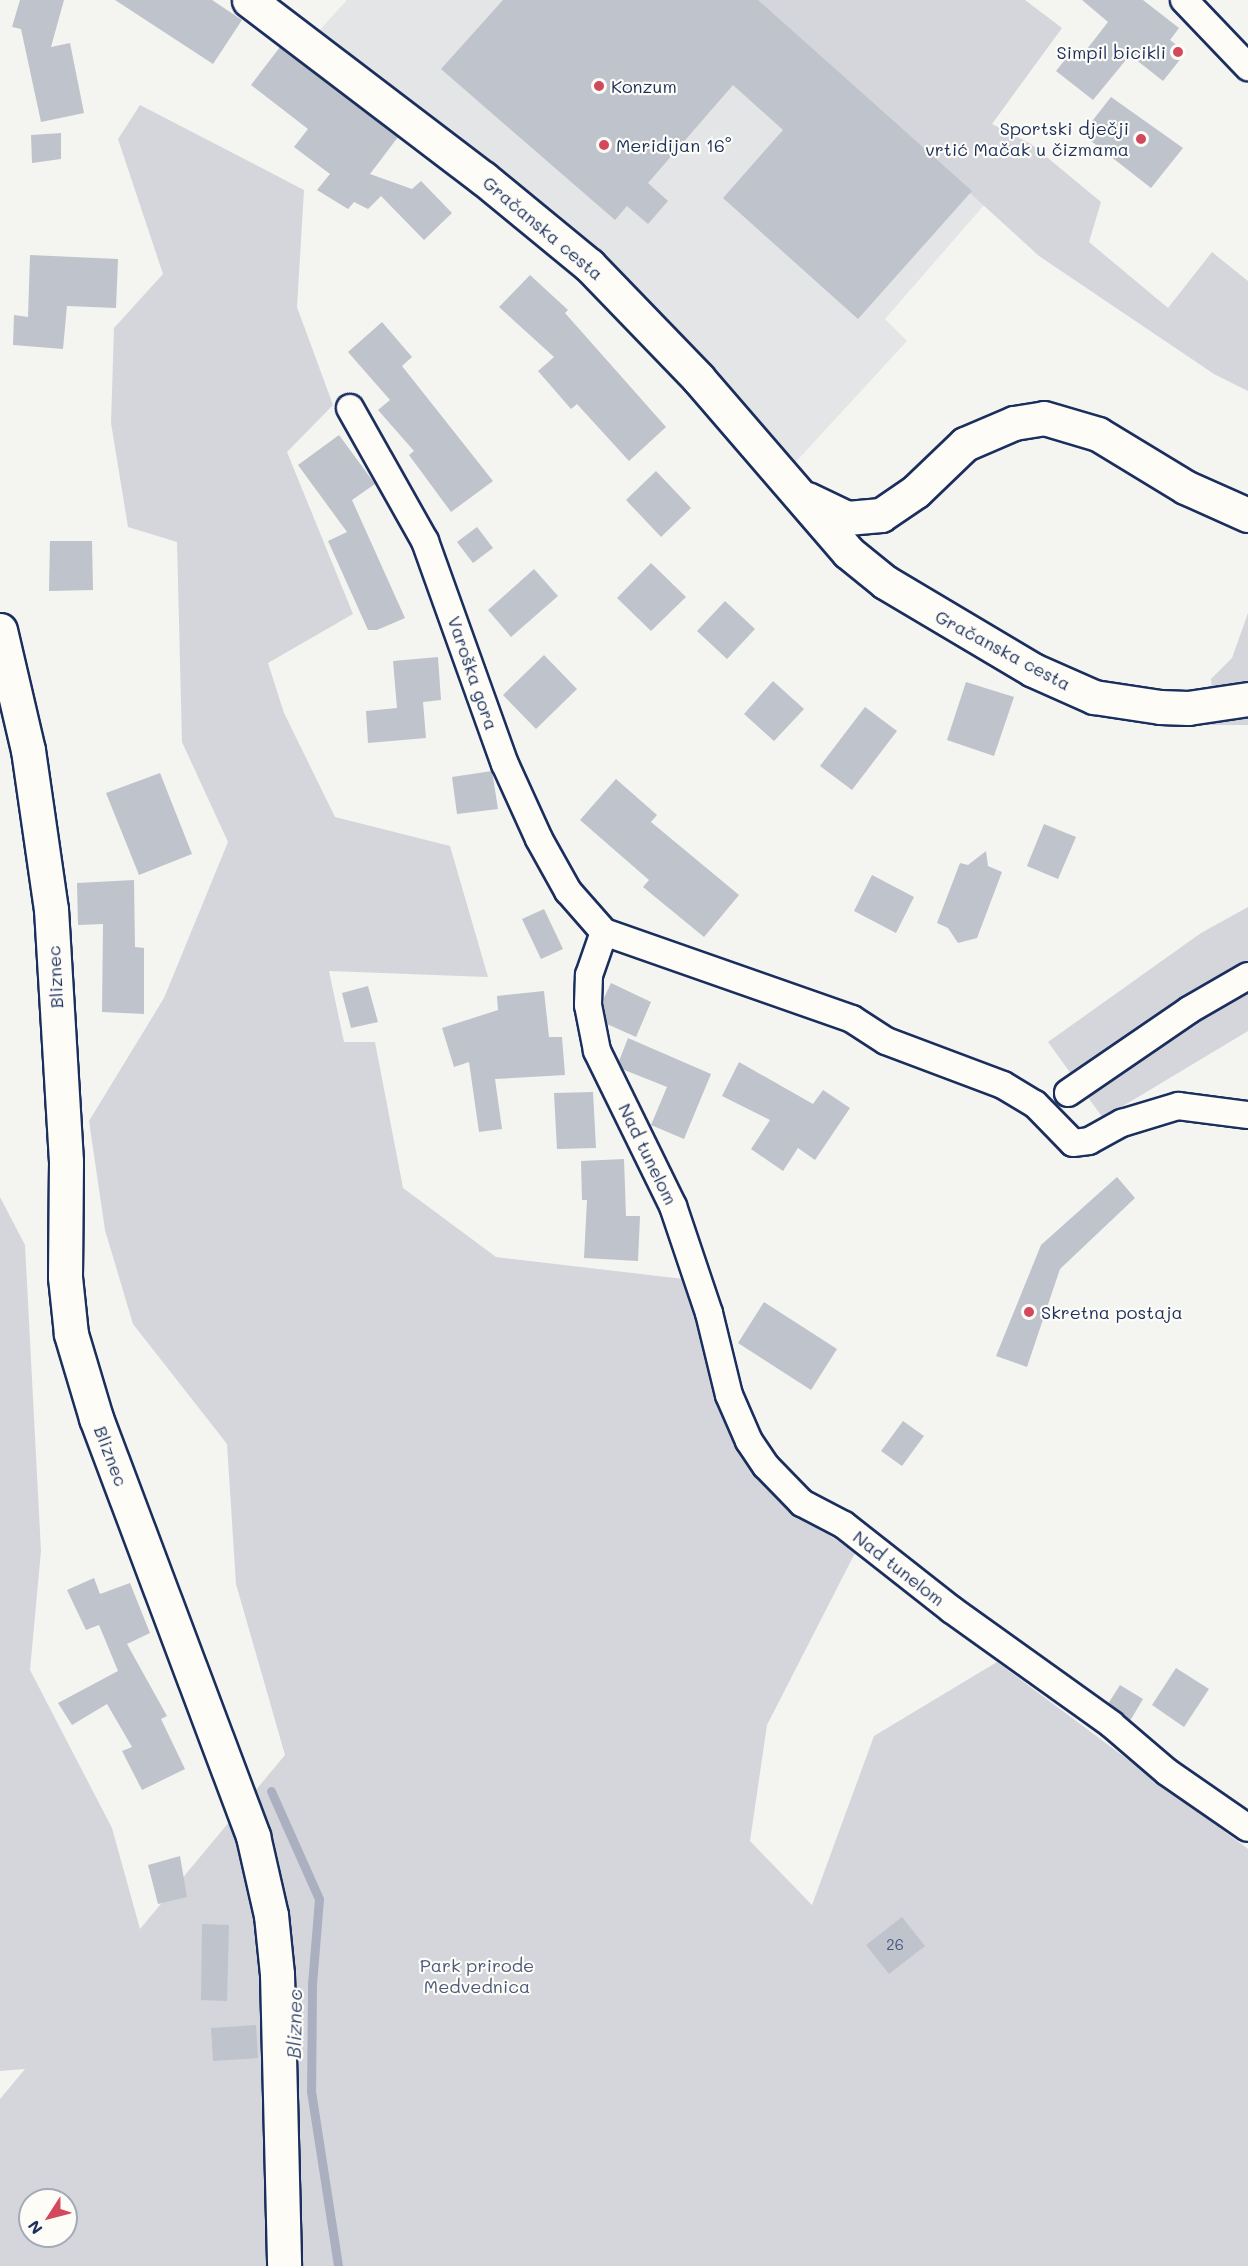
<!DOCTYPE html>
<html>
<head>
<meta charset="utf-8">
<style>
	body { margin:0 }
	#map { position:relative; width:1248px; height:2266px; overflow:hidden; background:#f4f4f1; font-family:Mali,sans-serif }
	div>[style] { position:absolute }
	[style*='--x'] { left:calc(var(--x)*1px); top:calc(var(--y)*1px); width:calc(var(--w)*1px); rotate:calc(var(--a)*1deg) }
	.built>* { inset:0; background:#e4e5e6 }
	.green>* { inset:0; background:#d4d6db }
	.stream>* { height:9px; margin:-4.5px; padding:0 4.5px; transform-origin:4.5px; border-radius:4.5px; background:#aab0bf }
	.building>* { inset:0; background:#bfc3cc }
	.roads { filter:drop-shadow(2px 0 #1b2f5e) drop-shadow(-2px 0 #1b2f5e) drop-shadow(0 2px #1b2f5e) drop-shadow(0 -2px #1b2f5e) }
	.street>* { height:26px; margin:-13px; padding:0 13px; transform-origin:13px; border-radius:13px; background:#fdfcf7 }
	.secondary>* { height:33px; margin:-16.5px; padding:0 16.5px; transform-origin:16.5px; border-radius:16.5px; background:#fdfcf7 }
	.dots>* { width:16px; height:16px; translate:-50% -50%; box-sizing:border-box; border:3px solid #fdfcf7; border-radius:50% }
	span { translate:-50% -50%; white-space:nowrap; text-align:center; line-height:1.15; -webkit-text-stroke:4.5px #fdfcf7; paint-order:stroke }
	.number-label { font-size:15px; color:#44547a }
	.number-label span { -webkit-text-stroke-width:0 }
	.poi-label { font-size:18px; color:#1b2f5e }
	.right { translate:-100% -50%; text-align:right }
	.left { translate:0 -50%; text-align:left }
	.street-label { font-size:18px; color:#1b2f5e }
	.park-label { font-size:18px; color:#49597d }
	.water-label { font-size:20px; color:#46567b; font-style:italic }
	.north { position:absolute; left:18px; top:2188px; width:60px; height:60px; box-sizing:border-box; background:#fdfcf7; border:2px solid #a3aaba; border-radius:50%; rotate:234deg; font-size:16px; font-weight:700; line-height:24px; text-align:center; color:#1b2f5e }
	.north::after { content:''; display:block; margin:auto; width:21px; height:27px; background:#d1495b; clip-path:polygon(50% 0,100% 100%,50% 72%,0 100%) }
</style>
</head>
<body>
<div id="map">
	<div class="built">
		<div style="clip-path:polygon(347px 0,758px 0,985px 204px,885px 319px,907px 341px,792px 466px,316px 34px)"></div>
	</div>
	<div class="green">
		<div style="clip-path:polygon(758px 0,1025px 0,1062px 28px,992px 124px,1031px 144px,1101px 202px,1089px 242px,1168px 308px,1212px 252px,1248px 281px,1248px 391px,1214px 374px,1039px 256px)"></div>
		<div style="clip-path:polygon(evenodd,140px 105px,304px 190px,297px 307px,333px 405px,287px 452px,353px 614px,268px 663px,284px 713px,335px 817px,450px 846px,488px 977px,329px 971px,344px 1042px,375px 1042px,403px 1188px,496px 1257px,692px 1280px,724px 1415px,775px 1497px,855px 1553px,767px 1725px,750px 1841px,812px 1905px,874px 1736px,997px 1662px,1248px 1849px,1248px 2266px,0 2266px,0 2099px,25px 2069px,0 2071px,0 1197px,25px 1245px,41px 1551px,30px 1670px,112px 1828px,140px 1929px,285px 1755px,236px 1584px,227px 1444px,133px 1324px,105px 1230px,89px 1121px,164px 998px,228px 842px,182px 742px,177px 542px,128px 527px,111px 423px,114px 328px,163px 274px,118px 139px,140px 105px,30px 2200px,66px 2200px,66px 2236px,30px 2236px,30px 2200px)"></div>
		<div style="clip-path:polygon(1248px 613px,1248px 684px,1212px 690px,1211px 679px,1232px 658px)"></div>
		<div style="clip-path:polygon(1248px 713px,1248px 725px,1207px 725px,1215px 719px)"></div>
		<div style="clip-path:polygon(1248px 907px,1248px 1031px,1103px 1118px,1048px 1042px,1201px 933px)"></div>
	</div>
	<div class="stream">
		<div style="--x:271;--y:1791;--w:118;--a:66"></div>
		<div style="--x:319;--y:1899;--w:86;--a:94.7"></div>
		<div style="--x:312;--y:1985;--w:106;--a:90.5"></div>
		<div style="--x:311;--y:2091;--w:177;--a:81.2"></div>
	</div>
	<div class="building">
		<div style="clip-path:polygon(20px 0,64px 0,51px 47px,70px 43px,84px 113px,41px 122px,21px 29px,12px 27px)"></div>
		<div style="clip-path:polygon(115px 0,212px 0,242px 20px,213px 64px)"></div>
		<div style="clip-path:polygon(503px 0,758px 0,972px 191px,858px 319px,723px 198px,783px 130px,733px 85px,648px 183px,668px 201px,648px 224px,627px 206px,615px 220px,441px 69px)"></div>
		<div style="clip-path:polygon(1082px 0,1143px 0,1179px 28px,1170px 40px,1186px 52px,1163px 81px,1130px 55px,1093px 100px,1056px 71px,1072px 51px,1080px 58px,1108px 22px)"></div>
		<div style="clip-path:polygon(280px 47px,398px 137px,370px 174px,412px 189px,421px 181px,452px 213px,424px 240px,381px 196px,368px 209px,354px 202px,348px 209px,317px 190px,330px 174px,294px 147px,308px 129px,251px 85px)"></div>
		<div style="clip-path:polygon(1111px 97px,1183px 148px,1151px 188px,1082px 134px)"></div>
		<div style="clip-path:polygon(61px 133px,61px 159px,32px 163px,31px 135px)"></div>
		<div style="clip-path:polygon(30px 255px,118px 259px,116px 308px,67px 306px,63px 349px,13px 345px,14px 315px,28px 317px)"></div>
		<div style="clip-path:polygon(530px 275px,568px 310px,565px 313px,666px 427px,629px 461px,577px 404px,571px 409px,538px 371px,554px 357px,499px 307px)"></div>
		<div style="clip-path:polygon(382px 322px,412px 357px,402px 366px,493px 481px,451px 512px,409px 455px,414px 451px,378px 410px,390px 400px,348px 352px)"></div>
		<div style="clip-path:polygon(339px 435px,375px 484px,352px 500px,405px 618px,377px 630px,368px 630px,328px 541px,347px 532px,298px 465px)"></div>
		<div style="clip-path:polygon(656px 471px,691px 508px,661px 537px,626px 500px)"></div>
		<div style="clip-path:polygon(477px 527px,493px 548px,473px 563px,457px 542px)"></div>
		<div style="clip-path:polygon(50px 541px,92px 541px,93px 590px,49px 591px)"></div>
		<div style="clip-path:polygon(651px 563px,686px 597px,651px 631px,617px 598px)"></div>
		<div style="clip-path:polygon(534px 569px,558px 596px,511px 637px,488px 610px)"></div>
		<div style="clip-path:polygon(725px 601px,755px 629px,727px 659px,697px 631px)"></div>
		<div style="clip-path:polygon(544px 655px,577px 689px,536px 729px,503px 695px)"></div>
		<div style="clip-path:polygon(438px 657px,441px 700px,423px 702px,426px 738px,368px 743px,366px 711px,397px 708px,393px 661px)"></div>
		<div style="clip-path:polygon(773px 681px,804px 709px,774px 741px,744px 714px)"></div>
		<div style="clip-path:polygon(966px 682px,1014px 697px,994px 756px,947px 740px)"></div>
		<div style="clip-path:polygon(865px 707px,897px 731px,852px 790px,820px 766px)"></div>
		<div style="clip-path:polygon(492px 771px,498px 809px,457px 814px,452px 777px)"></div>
		<div style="clip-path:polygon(160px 773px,192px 854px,139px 875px,106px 793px)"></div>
		<div style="clip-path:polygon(616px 779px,657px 815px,651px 822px,739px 895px,704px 937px,643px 887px,649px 880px,580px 820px)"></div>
		<div style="clip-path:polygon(1044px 824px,1076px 837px,1058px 879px,1027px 866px)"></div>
		<div style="clip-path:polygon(986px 851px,988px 866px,1002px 872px,977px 938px,958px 943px,948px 928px,937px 923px,960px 863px,968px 865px)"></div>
		<div style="clip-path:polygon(872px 875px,914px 897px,896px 933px,854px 911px)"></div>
		<div style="clip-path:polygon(134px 880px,135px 947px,144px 948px,144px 1014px,102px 1012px,103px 924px,78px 925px,77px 883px)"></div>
		<div style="clip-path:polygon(544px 909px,563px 949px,541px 959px,522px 919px)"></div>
		<div style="clip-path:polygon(611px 983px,651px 1002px,636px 1037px,607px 1024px,603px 1000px)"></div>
		<div style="clip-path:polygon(368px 986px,378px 1022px,351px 1028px,342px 993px)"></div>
		<div style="clip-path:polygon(544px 991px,549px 1037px,562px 1037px,565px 1075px,495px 1079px,502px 1129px,479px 1132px,469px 1062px,454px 1067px,442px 1028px,498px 1010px,497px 996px)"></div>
		<div style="clip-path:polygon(628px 1038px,711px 1074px,684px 1139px,651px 1125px,667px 1087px,622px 1069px,619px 1061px)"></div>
		<div style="clip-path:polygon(739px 1062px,813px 1104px,823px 1090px,850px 1108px,815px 1160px,798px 1148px,783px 1171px,751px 1149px,770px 1120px,722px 1096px)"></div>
		<div style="clip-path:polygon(593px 1092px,596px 1148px,557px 1149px,554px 1093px)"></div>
		<div style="clip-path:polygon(624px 1159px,626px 1216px,640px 1216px,638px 1261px,584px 1258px,587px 1200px,582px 1200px,581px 1161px)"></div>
		<div style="clip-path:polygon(1117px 1177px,1135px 1198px,1060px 1269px,1027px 1367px,996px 1356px,1041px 1245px)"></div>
		<div style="clip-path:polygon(764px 1302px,837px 1349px,811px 1390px,738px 1343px)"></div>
		<div style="clip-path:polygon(903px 1421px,924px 1436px,902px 1466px,881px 1451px)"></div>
		<div style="clip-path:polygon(94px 1578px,100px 1594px,130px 1583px,150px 1633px,127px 1644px,167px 1716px,161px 1719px,185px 1769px,142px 1790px,122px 1751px,132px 1747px,107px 1704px,72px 1725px,58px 1703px,118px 1671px,99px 1625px,86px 1630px,67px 1590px)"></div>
		<div style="clip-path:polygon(1176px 1668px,1209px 1689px,1184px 1727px,1152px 1705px)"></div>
		<div style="clip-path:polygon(1120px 1685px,1143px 1699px,1130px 1721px,1108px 1704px)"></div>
		<div style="clip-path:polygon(180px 1856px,187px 1897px,158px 1904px,148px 1865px)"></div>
		<div style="clip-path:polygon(902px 1917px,925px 1946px,889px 1974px,866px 1945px)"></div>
		<div style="clip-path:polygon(202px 1924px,229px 1925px,227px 2001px,201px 2000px)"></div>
		<div style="clip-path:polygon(256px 2025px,258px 2058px,213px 2061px,211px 2028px)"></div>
	</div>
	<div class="roads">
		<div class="street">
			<div style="--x:1184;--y:0;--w:93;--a:46.3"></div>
			<div style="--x:350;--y:408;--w:153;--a:60.6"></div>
			<div style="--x:425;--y:541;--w:237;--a:70.3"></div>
			<div style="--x:505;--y:764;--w:82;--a:65.6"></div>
			<div style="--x:539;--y:839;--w:60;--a:60.9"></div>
			<div style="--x:568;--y:891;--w:55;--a:48.7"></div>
			<div style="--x:604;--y:932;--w:263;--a:19.3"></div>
			<div style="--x:852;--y:1019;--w:40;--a:32.9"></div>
			<div style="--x:886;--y:1041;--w:125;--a:20.6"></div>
			<div style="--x:1003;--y:1085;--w:37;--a:31"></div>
			<div style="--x:1035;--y:1104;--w:54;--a:45.7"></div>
			<div style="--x:1073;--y:1143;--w:16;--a:-7"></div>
			<div style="--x:1089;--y:1141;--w:38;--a:-29"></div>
			<div style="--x:1122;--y:1123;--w:59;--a:-16.9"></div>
			<div style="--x:1178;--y:1106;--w:71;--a:7.3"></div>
			<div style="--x:604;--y:932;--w:46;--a:109.2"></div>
			<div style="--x:589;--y:975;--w:30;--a:92"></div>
			<div style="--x:588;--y:1005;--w:47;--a:78.9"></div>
			<div style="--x:597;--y:1051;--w:173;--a:63.9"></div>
			<div style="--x:673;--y:1206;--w:113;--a:71.4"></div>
			<div style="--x:709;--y:1313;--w:84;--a:76.3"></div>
			<div style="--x:729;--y:1395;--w:50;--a:66.5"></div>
			<div style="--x:749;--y:1441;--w:30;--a:56"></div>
			<div style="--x:766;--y:1466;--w:52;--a:45.8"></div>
			<div style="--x:802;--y:1503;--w:47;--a:27.6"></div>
			<div style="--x:844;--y:1525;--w:137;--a:38.2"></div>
			<div style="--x:952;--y:1610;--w:196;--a:35.6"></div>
			<div style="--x:1111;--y:1724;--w:74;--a:40.6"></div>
			<div style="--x:1167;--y:1772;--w:98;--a:34.7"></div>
			<div style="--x:1068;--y:1093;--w:147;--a:-34.4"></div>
			<div style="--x:1189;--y:1010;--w:68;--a:-30"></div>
		</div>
		<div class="secondary">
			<div style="--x:249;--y:0;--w:294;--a:37.3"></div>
			<div style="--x:483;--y:178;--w:137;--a:39.4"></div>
			<div style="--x:589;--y:265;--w:157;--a:46"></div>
			<div style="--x:698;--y:378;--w:230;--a:49.2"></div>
			<div style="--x:848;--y:552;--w:48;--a:39"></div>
			<div style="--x:885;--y:582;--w:172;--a:30.7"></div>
			<div style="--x:1033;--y:670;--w:67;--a:23.9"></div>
			<div style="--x:1094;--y:697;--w:67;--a:8.6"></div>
			<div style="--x:1160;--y:707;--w:28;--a:2"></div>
			<div style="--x:1188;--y:708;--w:61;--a:-8.5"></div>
			<div style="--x:807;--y:499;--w:44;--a:25.4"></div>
			<div style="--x:847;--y:518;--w:34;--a:-5"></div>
			<div style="--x:881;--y:515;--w:42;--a:-34.4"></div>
			<div style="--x:916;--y:491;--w:68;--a:-43.8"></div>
			<div style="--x:965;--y:444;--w:53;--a:-23.2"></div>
			<div style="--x:1014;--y:423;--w:30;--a:-9"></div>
			<div style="--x:1044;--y:418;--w:56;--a:16.5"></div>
			<div style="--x:1098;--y:434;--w:102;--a:31.3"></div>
			<div style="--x:1185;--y:487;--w:69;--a:24"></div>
			<div style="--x:0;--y:630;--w:123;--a:76.9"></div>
			<div style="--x:28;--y:750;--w:161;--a:81.8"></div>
			<div style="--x:51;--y:909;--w:253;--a:86.6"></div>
			<div style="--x:66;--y:1162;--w:115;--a:90.5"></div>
			<div style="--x:65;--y:1277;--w:57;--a:84"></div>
			<div style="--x:71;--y:1334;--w:88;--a:73.4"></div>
			<div style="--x:96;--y:1418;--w:447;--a:69.4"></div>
			<div style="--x:253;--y:1836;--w:81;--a:77.2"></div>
			<div style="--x:271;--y:1915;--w:59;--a:84.2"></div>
			<div style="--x:277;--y:1974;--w:292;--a:88.6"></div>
		</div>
	</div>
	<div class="dots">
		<div style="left:1178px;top:52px;background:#d1495b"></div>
		<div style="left:599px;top:86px;background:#d1495b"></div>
		<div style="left:1141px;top:139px;background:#d1495b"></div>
		<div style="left:604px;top:145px;background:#d1495b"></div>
		<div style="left:1029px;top:1312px;background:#d1495b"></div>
	</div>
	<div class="number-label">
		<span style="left:895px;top:1945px">26</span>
	</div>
	<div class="poi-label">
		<span class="right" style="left:1166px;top:52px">Simpil bicikli</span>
		<span class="left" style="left:611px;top:86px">Konzum</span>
		<span class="right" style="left:1129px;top:139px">Sportski dječji<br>vrtić Mačak u čizmama</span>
		<span class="left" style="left:616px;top:145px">Meridijan 16°</span>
		<span class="left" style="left:1041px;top:1312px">Skretna postaja</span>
	</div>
	<div class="street-label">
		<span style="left:543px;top:228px;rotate:40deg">Gračanska cesta</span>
		<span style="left:1003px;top:650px;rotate:28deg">Gračanska cesta</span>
		<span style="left:473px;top:673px;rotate:71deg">Varoška gora</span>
		<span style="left:55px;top:977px;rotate:-93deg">Bliznec</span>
		<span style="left:648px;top:1154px;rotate:64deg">Nad tunelom</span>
		<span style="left:111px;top:1456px;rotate:69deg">Bliznec</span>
		<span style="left:899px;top:1568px;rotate:38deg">Nad tunelom</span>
	</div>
	<div class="park-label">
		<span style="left:477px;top:1976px">Park prirode<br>Medvednica</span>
	</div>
	<div class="water-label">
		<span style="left:294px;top:2024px;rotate:-89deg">Bliznec</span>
	</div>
	<div class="north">N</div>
</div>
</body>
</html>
